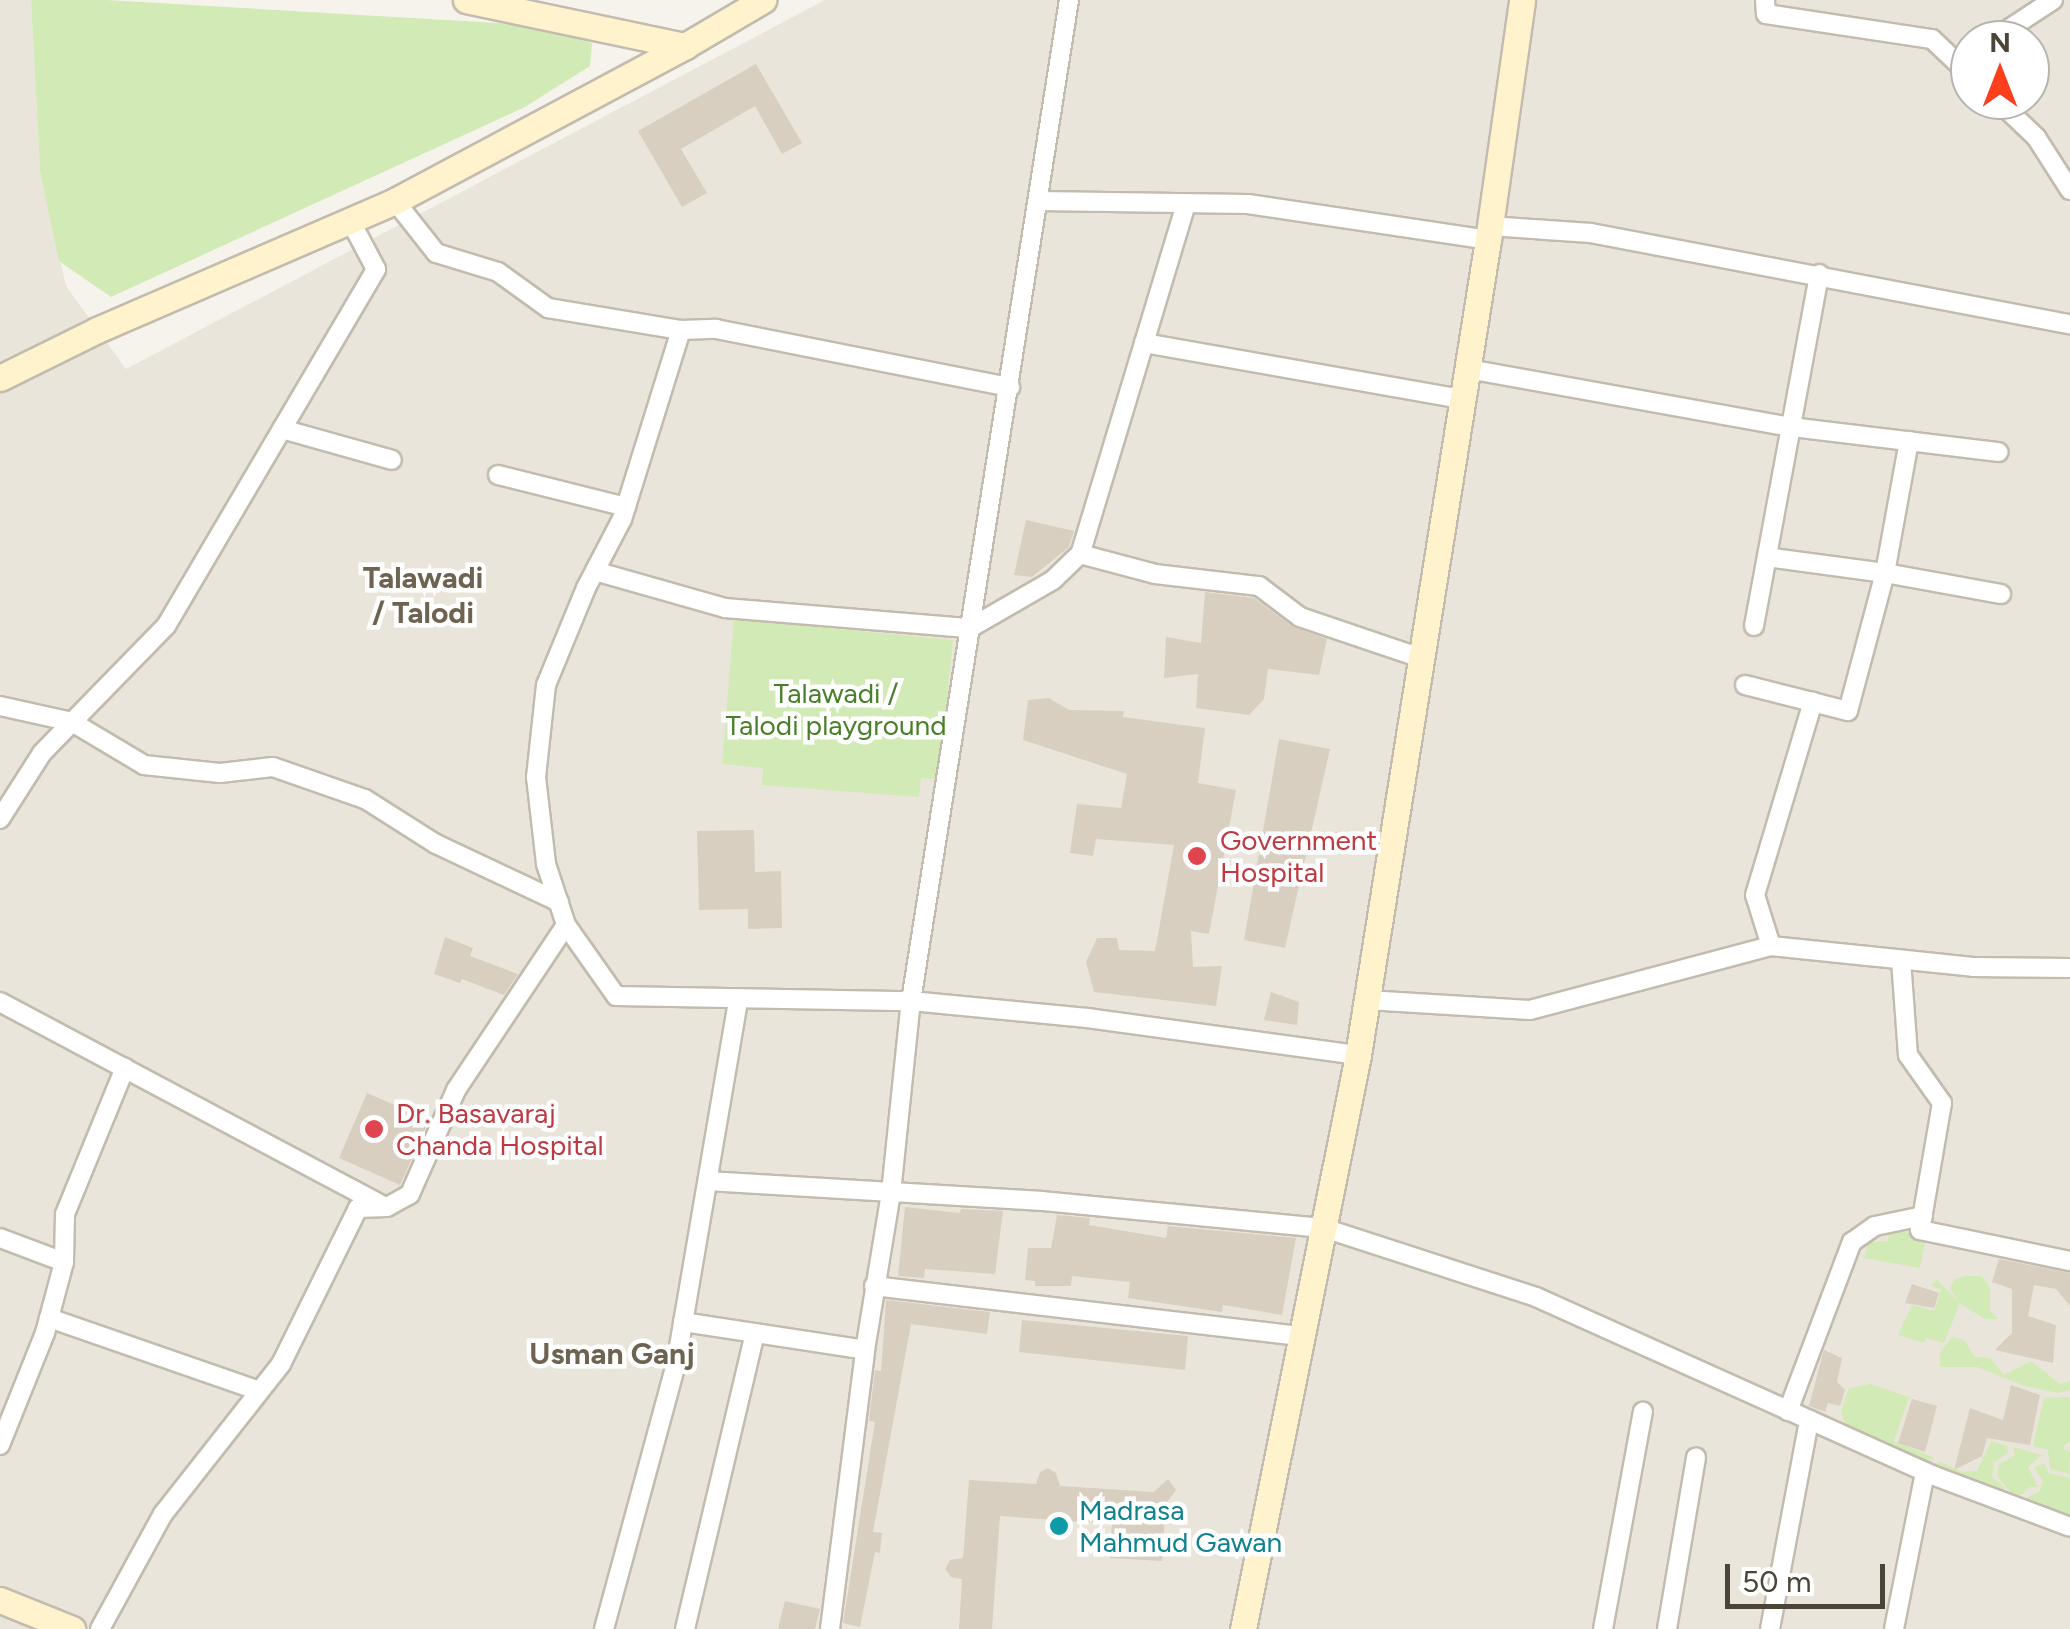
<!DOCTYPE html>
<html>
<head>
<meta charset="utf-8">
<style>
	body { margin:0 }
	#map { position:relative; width:2070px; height:1629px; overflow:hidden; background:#f6f3ec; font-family:Figtree,sans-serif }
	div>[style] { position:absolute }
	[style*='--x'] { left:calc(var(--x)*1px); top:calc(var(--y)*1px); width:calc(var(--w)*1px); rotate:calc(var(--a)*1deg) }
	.residential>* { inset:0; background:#eae5da }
	.green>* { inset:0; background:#d2eab5 }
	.building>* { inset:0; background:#d8cfc1 }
	.roads { filter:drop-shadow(2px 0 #c2bbae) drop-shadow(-2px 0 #c2bbae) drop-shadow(0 2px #c2bbae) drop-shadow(0 -2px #c2bbae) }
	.street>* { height:18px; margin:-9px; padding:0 9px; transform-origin:9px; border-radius:9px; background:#fff }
	.secondary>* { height:25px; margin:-12.5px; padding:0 12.5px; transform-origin:12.5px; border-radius:12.5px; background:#fff3cd }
	.dots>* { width:28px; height:28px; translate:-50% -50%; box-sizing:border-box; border:5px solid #fff; border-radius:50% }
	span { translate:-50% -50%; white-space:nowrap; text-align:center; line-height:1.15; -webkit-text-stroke:9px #fff; paint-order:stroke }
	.park-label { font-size:28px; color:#4a7f2a }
	.health-label { font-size:28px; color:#be3a42 }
	.left { translate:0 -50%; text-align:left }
	.culture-label { font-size:28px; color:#0d838f }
	.neighbourhood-label { font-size:30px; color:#6e6250; font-weight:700 }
	.north { position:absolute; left:1950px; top:20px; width:100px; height:100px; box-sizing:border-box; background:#fff; border:2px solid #b7b4b0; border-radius:50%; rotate:0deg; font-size:28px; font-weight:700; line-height:40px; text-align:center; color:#4b4439 }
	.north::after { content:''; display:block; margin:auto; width:35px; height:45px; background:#fc3f1d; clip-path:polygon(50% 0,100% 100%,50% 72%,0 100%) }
	.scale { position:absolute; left:1725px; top:1564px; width:160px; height:45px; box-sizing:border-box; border:5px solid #4b4439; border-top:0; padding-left:12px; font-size:30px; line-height:35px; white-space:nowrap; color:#4b4439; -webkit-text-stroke:8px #fff; paint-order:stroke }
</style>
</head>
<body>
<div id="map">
	<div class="residential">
		<div style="clip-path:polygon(evenodd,0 0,31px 0,40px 171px,66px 286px,126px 369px,825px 0,2070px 0,2070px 1629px,0 1629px,0 0,1970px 40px,2030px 40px,2030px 100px,1970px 100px,1970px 40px)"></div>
	</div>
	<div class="green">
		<div style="clip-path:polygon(31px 0,106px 0,533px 25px,592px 43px,590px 66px,525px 107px,111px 297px,59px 261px,40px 171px)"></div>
		<div style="clip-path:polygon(734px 619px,953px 640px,938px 779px,921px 778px,919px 797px,762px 785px,763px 768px,722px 764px)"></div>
		<div style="clip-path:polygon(1889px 1229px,1926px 1236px,1920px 1268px,1864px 1258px,1869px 1242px,1888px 1241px)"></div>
		<div style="clip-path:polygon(1965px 1276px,1981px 1276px,1990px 1287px,1990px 1311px,1998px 1319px,1984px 1319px,1960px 1303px,1944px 1343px,1926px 1338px,1924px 1343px,1898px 1335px,1912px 1305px,1934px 1311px,1941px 1290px,1931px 1285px,1937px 1280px,1958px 1301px,1950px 1288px,1955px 1279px)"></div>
		<div style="clip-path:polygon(1952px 1336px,1965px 1341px,1975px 1357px,1990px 1358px,2004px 1375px,2031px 1361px,2060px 1384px,2070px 1381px,2070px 1390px,2058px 1393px,2025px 1386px,1977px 1367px,1940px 1367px,1940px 1353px)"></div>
		<div style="clip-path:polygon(1871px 1384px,1909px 1397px,1894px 1441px,1935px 1458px,1923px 1462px,1845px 1424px,1841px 1411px,1849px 1388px)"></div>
		<div style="clip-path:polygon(2070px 1397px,2070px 1441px,2062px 1448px,2070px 1452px,2069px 1474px,2050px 1469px,2048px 1450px,2033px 1446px,2044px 1398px)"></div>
		<div style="clip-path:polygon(1991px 1441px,2007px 1446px,2008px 1453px,1994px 1462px,1992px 1477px,2004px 1487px,2005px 1496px,2019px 1501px,2039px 1492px,2043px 1481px,2034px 1468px,2044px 1463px,2049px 1473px,2070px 1478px,2070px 1518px,2052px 1516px,1929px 1465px,1940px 1462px,1963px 1472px,1977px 1471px)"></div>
		<div style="clip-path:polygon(2013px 1447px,2042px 1455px,2028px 1467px,2038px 1487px,2030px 1487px,2019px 1496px,2011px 1493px,1997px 1476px,1998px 1465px,2015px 1455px)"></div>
	</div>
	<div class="building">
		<div style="clip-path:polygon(756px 64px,802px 143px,782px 154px,755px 106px,681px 149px,707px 193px,682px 207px,638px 131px)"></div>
		<div style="clip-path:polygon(1026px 520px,1074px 531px,1069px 547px,1032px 577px,1014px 575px)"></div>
		<div style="clip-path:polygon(1205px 592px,1254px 598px,1293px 627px,1327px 639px,1319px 675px,1268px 669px,1264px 699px,1249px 715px,1196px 708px,1198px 674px,1164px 678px,1166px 637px,1201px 643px)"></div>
		<div style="clip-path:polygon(1049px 698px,1069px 710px,1124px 711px,1123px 717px,1205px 728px,1198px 783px,1236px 790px,1209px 934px,1191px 931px,1193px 967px,1222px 966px,1216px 1006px,1094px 992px,1086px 962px,1097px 938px,1117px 938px,1119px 950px,1155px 951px,1174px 845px,1096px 839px,1093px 856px,1070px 853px,1077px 804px,1121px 808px,1127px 774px,1023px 740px,1028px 700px)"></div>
		<div style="clip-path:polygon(1279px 739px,1330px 749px,1285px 948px,1244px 940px)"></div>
		<div style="clip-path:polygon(754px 830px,755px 872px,781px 871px,782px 928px,748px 929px,748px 909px,699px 910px,697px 831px)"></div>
		<div style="clip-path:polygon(445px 937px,473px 948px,470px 956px,518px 974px,504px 995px,462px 979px,460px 983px,434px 974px)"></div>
		<div style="clip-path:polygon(1271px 992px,1299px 1002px,1297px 1025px,1264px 1020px)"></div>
		<div style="clip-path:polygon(367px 1093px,429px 1120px,400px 1185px,339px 1158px)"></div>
		<div style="clip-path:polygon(905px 1207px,960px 1213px,961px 1209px,1003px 1211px,995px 1274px,925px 1269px,924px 1278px,898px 1276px)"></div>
		<div style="clip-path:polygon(1057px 1215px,1090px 1218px,1089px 1225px,1166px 1238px,1168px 1226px,1296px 1238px,1282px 1315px,1223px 1305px,1222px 1312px,1128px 1298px,1130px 1282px,1072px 1276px,1071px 1286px,1035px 1286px,1035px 1281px,1025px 1280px,1028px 1248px,1051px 1248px)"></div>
		<div style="clip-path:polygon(1999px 1259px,2070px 1273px,2070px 1306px,2056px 1289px,2034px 1285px,2028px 1316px,2056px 1325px,2053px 1363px,1995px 1350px,2012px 1333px,2012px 1289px,1992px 1282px)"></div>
		<div style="clip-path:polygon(1912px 1284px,1939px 1293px,1934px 1308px,1905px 1303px)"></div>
		<div style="clip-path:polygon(886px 1300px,990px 1312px,987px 1334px,911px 1324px,873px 1532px,882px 1533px,880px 1553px,875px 1552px,860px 1627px,843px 1623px,875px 1422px,869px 1421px,875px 1370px,881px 1371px)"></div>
		<div style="clip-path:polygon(1022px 1320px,1188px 1336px,1185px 1370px,1019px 1352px)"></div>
		<div style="clip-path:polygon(1824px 1350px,1842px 1358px,1837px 1382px,1845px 1390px,1840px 1406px,1828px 1403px,1825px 1412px,1809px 1406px)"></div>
		<div style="clip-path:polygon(2011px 1385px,2040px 1395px,2030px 1445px,1987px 1438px,1982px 1456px,1954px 1470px,1970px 1408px,2003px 1420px)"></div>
		<div style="clip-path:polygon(1912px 1399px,1937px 1406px,1925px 1452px,1898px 1443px)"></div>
		<div style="clip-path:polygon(1048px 1468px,1056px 1473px,1060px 1486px,1154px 1492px,1168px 1479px,1176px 1490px,1166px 1503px,1162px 1561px,1110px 1558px,1112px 1524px,1000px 1516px,992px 1629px,959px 1629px,962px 1579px,951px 1577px,945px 1569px,950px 1560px,963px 1558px,969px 1480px,1036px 1484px,1040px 1472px)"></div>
		<div style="clip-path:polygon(785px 1601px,820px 1609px,815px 1629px,778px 1629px)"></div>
	</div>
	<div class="roads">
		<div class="street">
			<div style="--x:1765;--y:0;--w:14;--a:86"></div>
			<div style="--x:1766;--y:14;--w:168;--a:8.6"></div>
			<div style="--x:1932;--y:39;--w:52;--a:43.5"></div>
			<div style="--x:1992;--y:40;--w:73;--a:-33.3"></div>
			<div style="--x:1997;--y:100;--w:54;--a:43.5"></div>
			<div style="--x:2036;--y:137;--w:63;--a:57.3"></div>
			<div style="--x:395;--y:201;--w:66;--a:51.7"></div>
			<div style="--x:436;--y:253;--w:65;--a:17"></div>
			<div style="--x:498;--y:272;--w:62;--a:35.8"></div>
			<div style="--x:548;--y:308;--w:135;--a:9.4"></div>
			<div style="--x:681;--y:330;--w:35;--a:-2"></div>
			<div style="--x:716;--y:329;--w:300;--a:11.2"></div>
			<div style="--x:1038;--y:201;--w:210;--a:0.8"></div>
			<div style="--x:1248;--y:204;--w:243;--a:8.5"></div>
			<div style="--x:1186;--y:204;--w:366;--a:106.8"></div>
			<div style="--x:1080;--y:554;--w:78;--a:14.9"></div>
			<div style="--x:1155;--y:574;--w:105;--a:6.6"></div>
			<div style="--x:1259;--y:586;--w:51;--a:37.1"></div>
			<div style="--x:1300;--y:617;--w:128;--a:18.7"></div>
			<div style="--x:1490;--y:226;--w:101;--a:4"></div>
			<div style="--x:1591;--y:233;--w:488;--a:10.8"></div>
			<div style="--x:681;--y:330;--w:198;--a:107.3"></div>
			<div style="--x:622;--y:519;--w:78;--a:117.6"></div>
			<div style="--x:586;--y:588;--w:105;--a:112.4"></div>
			<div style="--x:546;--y:685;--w:93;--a:96.2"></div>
			<div style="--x:536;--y:777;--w:88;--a:83.4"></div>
			<div style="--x:546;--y:864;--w:64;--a:71.8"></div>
			<div style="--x:566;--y:925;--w:87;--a:54.8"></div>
			<div style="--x:616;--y:996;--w:295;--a:1"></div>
			<div style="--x:911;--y:1001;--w:177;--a:5.5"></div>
			<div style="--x:1087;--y:1018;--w:274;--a:7.8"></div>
			<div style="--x:1144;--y:343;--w:324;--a:10"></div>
			<div style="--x:1468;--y:369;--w:328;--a:10.2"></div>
			<div style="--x:1791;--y:427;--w:209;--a:6.9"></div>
			<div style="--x:282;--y:429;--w:114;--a:15.7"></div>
			<div style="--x:1909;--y:441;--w:134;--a:100.3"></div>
			<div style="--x:1885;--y:573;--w:118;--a:10.3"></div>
			<div style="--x:498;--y:475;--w:132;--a:14"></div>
			<div style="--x:595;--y:571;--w:135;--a:15.9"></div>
			<div style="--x:725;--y:608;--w:246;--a:4.7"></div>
			<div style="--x:970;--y:628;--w:96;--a:-30"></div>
			<div style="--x:1053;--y:580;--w:37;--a:-44"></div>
			<div style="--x:1754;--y:626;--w:358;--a:-79.5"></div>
			<div style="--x:1745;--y:685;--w:106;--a:14.2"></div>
			<div style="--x:1848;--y:711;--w:143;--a:-75"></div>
			<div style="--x:1885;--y:573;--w:119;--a:-172.3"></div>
			<div style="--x:0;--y:706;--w:74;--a:12.5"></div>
			<div style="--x:72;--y:722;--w:84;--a:30.8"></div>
			<div style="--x:144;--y:765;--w:76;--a:6"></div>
			<div style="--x:220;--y:773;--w:53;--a:-6.5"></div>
			<div style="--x:273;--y:767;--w:97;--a:19.2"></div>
			<div style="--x:365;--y:799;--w:84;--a:32.4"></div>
			<div style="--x:436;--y:844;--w:136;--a:25.2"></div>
			<div style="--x:0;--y:819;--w:78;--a:-57.5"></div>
			<div style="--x:42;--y:753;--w:177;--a:-45.7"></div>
			<div style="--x:166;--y:626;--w:414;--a:-59.5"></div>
			<div style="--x:376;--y:269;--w:55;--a:-118"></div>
			<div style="--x:1771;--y:946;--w:53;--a:-107.4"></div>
			<div style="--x:1755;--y:895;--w:202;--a:-73.3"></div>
			<div style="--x:1901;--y:960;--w:95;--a:85.8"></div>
			<div style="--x:1908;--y:1055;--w:59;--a:54.7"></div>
			<div style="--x:1942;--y:1103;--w:129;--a:99.8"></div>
			<div style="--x:1920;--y:1230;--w:153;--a:11.7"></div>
			<div style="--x:1367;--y:1000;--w:163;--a:3.5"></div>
			<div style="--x:1530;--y:1010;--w:249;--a:-14.9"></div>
			<div style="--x:1771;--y:946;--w:203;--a:5.9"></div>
			<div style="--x:1973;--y:967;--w:97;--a:0.6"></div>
			<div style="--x:0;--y:1002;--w:435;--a:28"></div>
			<div style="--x:708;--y:1181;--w:335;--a:3.4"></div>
			<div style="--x:1042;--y:1201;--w:283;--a:5.5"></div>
			<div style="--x:1324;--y:1228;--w:223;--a:18"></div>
			<div style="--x:1536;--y:1297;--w:434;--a:24.2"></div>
			<div style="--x:1932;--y:1475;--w:147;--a:20.6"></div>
			<div style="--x:0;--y:1238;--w:68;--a:20.6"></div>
			<div style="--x:874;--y:1286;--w:428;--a:6.7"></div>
			<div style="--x:49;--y:1318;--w:220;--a:19.1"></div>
			<div style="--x:683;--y:1322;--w:184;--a:8.7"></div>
			<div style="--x:1788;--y:1411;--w:181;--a:-69.3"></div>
			<div style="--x:1852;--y:1242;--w:28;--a:-35"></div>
			<div style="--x:1875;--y:1226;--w:49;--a:-11.8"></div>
			<div style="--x:0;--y:1445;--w:121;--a:-68.1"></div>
			<div style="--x:45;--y:1333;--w:73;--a:-75"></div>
			<div style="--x:64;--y:1262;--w:48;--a:-88.8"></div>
			<div style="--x:65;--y:1214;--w:158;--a:-67.7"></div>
			<div style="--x:100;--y:1629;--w:131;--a:-61.3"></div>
			<div style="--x:163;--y:1514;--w:191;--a:-51.8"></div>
			<div style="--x:281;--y:1364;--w:174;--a:-63.7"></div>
			<div style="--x:358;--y:1208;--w:29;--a:-2"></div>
			<div style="--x:387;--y:1207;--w:26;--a:-29"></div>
			<div style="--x:410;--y:1194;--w:114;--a:-66.1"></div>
			<div style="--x:456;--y:1090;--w:198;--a:-56.3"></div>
			<div style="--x:604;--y:1629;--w:275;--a:-74.8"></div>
			<div style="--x:676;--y:1364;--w:368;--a:-80.3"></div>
			<div style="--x:685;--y:1629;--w:304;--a:-76.7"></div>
			<div style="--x:830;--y:1629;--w:281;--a:-82.8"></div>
			<div style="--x:865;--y:1350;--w:159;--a:-80.6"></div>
			<div style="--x:891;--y:1193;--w:193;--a:-84.1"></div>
			<div style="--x:911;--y:1001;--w:1013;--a:-81.03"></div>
			<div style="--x:1603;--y:1629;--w:221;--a:-79.6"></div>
			<div style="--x:1667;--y:1629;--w:174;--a:-80.4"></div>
			<div style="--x:1770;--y:1629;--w:213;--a:-79.4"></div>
			<div style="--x:1894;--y:1629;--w:160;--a:-78.8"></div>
		</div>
		<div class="secondary">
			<div style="--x:466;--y:0;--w:224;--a:11.9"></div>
			<div style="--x:0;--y:378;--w:108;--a:-26.3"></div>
			<div style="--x:97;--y:330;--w:325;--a:-23.4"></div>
			<div style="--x:395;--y:201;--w:329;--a:-28.1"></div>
			<div style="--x:685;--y:46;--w:91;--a:-30.5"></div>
			<div style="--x:0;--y:1600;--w:78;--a:21.9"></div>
			<div style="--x:1243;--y:1629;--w:585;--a:-78.67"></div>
			<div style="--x:1358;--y:1055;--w:825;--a:-80.94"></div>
			<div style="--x:1488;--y:240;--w:242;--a:-81.9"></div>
		</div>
	</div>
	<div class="dots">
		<div style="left:1197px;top:856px;background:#e0444e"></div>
		<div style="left:374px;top:1129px;background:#e0444e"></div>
		<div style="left:1059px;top:1526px;background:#0f9aa8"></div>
	</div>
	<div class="park-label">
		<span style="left:836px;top:709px">Talawadi /<br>Talodi playground</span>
	</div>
	<div class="health-label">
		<span class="left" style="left:1220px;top:856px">Government<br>Hospital</span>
		<span class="left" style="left:396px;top:1129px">Dr. Basavaraj<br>Chanda Hospital</span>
	</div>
	<div class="culture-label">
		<span class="left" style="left:1079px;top:1526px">Madrasa<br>Mahmud Gawan</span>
	</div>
	<div class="neighbourhood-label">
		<span style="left:423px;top:595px">Talawadi<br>/ Talodi</span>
		<span style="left:612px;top:1354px">Usman Ganj</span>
	</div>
	<div class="north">N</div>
	<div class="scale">50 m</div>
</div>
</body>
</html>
